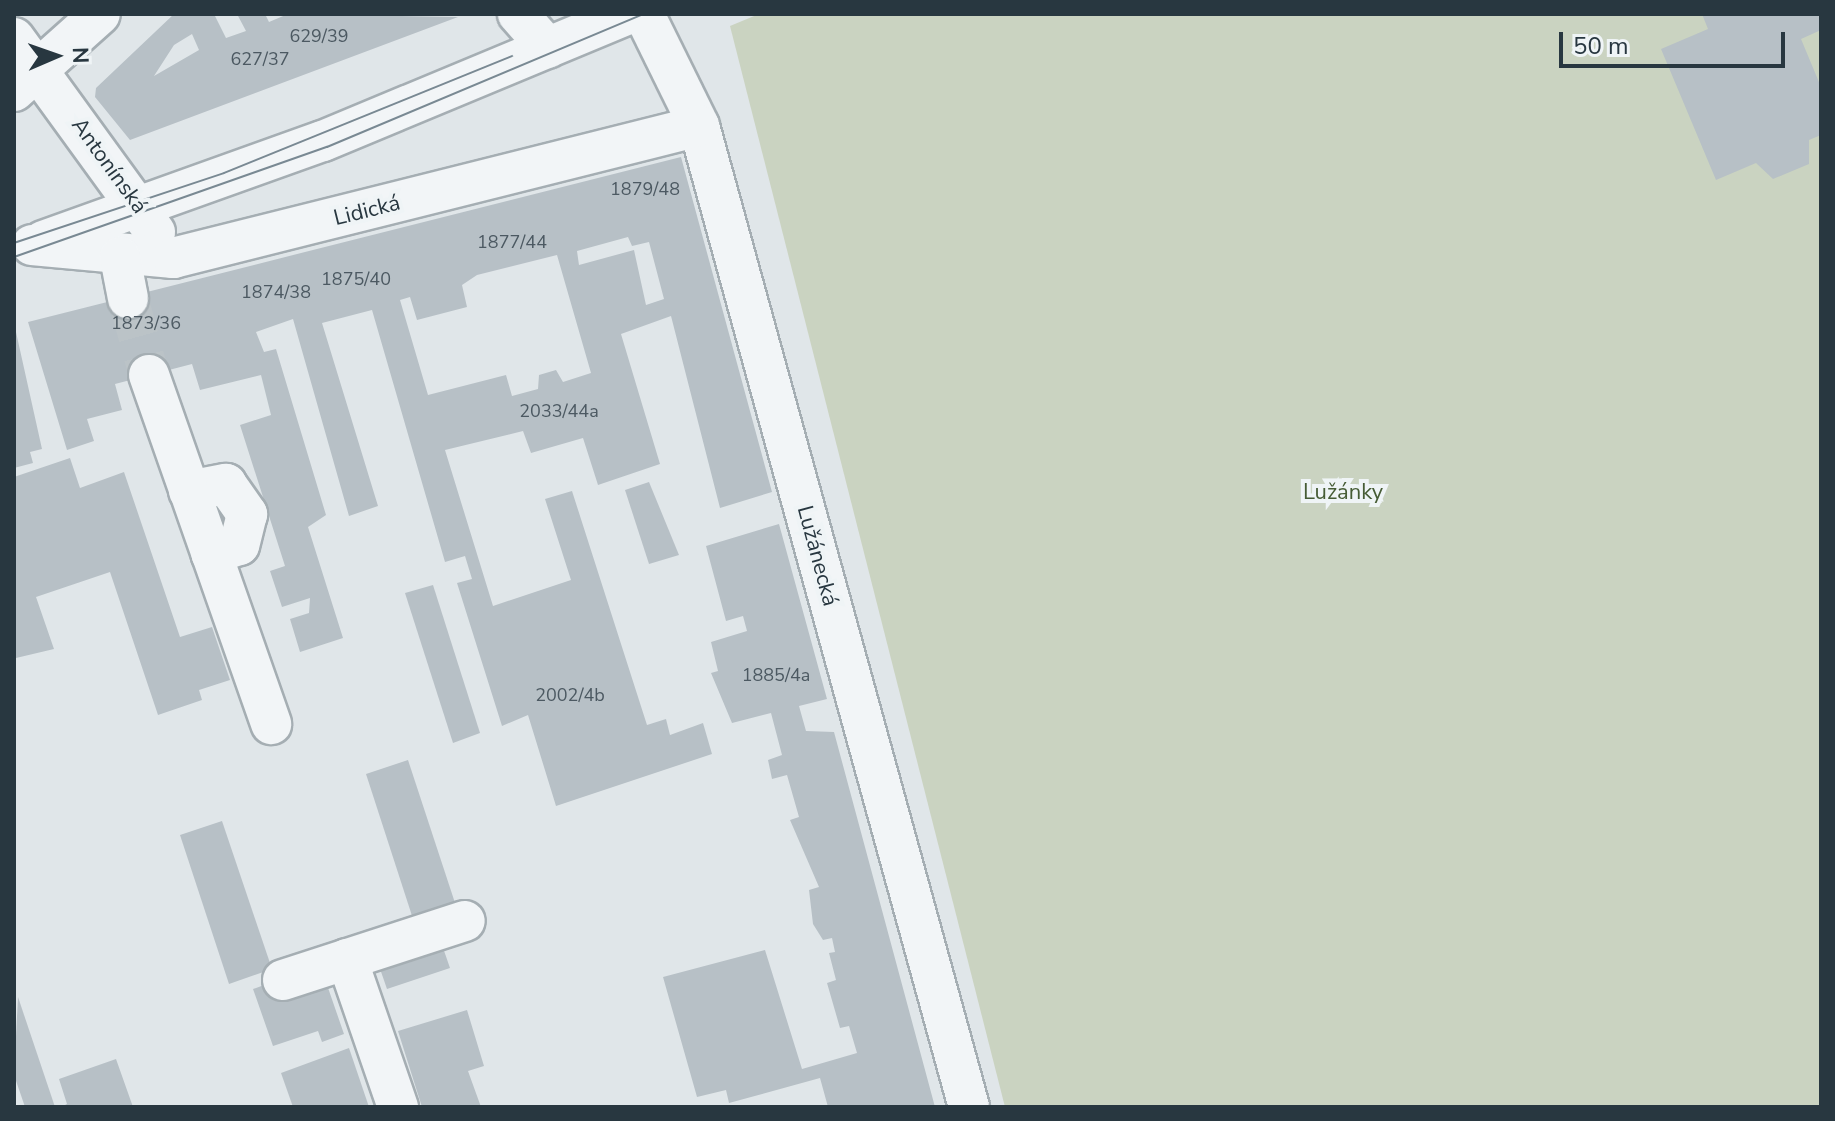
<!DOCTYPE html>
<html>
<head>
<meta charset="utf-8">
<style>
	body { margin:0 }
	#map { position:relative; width:1835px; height:1121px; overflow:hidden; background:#e0e6e9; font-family:"Nunito Sans",sans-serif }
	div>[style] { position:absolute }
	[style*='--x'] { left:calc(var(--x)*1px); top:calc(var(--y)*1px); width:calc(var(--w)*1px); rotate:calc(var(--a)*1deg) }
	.green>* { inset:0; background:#cad3c1 }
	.building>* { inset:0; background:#b7c0c6 }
	.minor-tunnel>* { height:40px; margin-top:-20px; transform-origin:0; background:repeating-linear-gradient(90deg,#bbc3c7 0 40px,transparent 0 60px) }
	.roads { filter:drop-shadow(2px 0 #a5aeb3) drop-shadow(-2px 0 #a5aeb3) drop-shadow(0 2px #a5aeb3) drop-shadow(0 -2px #a5aeb3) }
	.minor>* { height:40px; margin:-20px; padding:0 20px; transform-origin:20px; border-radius:20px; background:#f2f5f7 }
	.tram>* { height:2px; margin:-1px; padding:0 1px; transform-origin:1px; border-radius:1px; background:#798993 }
	span { translate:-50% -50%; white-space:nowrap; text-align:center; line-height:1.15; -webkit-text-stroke:8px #eff4f6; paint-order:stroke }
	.number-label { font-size:18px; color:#4c5962 }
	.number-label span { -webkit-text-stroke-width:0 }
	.street-label { font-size:22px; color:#283740 }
	.park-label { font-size:22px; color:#465c35 }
	.frame { position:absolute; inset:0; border:16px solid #283740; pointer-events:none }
	.north { position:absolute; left:16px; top:16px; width:80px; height:80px; -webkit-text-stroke:6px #eff4f6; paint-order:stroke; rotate:88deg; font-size:22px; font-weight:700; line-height:32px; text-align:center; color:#283740 }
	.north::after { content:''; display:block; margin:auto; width:28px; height:36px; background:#283740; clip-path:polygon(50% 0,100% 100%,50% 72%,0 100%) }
	.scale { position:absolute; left:1559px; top:32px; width:226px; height:36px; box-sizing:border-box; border:4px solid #283740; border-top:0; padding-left:10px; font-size:24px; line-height:28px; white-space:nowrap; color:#283740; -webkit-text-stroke:6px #eff4f6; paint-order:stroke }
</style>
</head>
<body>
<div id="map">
	<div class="green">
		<div style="clip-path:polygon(759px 14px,1821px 14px,1821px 1107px,1005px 1107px,730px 26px)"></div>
	</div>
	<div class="building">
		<div style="clip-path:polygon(evenodd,174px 14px,214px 14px,226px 38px,246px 31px,237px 14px,265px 14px,269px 22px,288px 14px,458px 17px,130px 140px,95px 97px,96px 88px,174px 14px,192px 34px,199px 50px,154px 76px,174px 45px,192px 34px)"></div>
		<div style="clip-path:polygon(1702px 14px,1821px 14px,1821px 30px,1801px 39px,1821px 87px,1821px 135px,1809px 140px,1809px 164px,1773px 179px,1756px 163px,1716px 180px,1661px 49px,1708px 29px)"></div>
		<div style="clip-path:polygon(evenodd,681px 157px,772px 492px,720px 508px,671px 316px,621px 334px,660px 464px,598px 485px,583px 438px,531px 453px,523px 431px,445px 450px,493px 606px,571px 580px,545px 499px,572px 491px,647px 725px,666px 719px,670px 735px,703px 723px,712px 754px,556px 806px,528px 715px,502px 726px,457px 583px,472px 579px,465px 556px,445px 562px,372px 310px,322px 323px,378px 506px,349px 516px,293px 319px,256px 332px,264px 352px,276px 349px,326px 515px,308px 527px,343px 638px,300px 652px,290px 619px,309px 613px,310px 598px,282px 607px,270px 571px,285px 566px,240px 425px,271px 415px,261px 375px,200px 390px,192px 364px,115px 384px,122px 410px,87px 419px,94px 441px,67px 450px,28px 322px,681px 157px,628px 237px,632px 246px,649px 242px,664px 299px,646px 305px,634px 250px,579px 265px,577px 251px,628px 237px,681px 157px,557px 255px,591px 373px,563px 382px,556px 370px,539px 375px,538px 389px,512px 396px,506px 375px,428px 395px,400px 300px,410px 297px,417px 320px,467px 307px,462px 285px,477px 275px,557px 255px)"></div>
		<div style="clip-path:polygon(14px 323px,42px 449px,30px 452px,33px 463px,14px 468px)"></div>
		<div style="clip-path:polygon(70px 458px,80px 488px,124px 472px,180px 637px,212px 627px,230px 680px,199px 690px,202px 700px,158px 715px,110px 572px,36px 597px,54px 649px,16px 658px,14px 477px)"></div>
		<div style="clip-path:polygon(649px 482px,679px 555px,649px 564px,625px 490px)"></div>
		<div style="clip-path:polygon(779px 524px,827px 699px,799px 706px,806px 731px,834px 732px,935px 1107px,828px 1107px,820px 1078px,729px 1103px,726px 1090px,697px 1097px,663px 977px,765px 950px,802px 1069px,857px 1053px,849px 1026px,840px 1028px,827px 983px,836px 980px,829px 953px,835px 952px,832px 938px,823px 940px,813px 924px,809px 890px,819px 887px,790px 820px,799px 817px,787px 775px,772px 779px,768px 760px,782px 755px,771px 713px,732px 723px,711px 673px,718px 671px,711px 642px,747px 631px,743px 616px,726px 621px,706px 546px)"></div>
		<div style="clip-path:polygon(433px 585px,480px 733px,453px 743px,405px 593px)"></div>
		<div style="clip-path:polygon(408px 760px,457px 909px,414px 922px,366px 774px)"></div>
		<div style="clip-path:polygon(222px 821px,272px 969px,229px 984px,180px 835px)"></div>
		<div style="clip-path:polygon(441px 942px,450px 968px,387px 989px,378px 963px)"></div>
		<div style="clip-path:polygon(275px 981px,326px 982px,344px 1034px,322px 1042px,318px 1031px,273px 1046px,253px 989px)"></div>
		<div style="clip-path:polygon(18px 997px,55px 1107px,25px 1107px,14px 1075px)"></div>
		<div style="clip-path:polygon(467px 1010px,484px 1066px,468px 1071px,481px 1107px,422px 1107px,398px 1031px)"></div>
		<div style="clip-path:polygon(349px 1048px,369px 1107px,293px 1107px,281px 1073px)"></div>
		<div style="clip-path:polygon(116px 1059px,133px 1107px,61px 1107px,67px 1104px,59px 1079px)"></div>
	</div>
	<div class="minor-tunnel">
		<div style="--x:128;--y:298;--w:80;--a:74.7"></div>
	</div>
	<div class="roads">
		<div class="minor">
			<div style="--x:518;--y:14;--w:45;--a:48.6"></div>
			<div style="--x:644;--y:14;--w:125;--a:63.8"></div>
			<div style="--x:699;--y:126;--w:1017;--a:74.61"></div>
			<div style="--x:14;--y:38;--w:240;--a:54"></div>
			<div style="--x:14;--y:91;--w:115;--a:-41.8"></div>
			<div style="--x:43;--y:241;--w:297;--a:-19.7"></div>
			<div style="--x:323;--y:141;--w:330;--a:-22.6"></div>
			<div style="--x:32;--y:245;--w:142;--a:5.3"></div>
			<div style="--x:173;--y:258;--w:542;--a:-14.09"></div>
			<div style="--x:120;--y:257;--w:42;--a:79"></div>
			<div style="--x:149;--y:375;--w:370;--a:70.7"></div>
			<div style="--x:189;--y:491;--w:38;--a:-11"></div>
			<div style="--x:226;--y:484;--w:37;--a:55"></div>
			<div style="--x:247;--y:514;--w:32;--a:104"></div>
			<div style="--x:239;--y:545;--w:29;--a:162"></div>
			<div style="--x:347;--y:959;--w:157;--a:71"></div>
			<div style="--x:283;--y:980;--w:191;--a:-18"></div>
		</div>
	</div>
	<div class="tram">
		<div style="--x:14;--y:243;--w:221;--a:-18.4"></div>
		<div style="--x:224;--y:173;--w:311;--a:-22.1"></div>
		<div style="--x:14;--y:257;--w:332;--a:-19.4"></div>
		<div style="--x:327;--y:147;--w:343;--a:-22.8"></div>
	</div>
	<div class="number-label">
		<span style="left:319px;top:36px">629/39</span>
		<span style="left:260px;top:59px">627/37</span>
		<span style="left:645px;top:189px">1879/48</span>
		<span style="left:512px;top:242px">1877/44</span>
		<span style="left:356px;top:279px">1875/40</span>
		<span style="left:276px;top:292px">1874/38</span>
		<span style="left:146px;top:323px">1873/36</span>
		<span style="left:559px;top:411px">2033/44a</span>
		<span style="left:776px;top:675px">1885/4a</span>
		<span style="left:570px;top:695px">2002/4b</span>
	</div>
	<div class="street-label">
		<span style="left:109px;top:166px;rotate:54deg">Antonínská</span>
		<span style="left:367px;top:211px;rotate:-14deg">Lidická</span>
		<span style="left:817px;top:556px;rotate:75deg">Lužánecká</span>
	</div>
	<div class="park-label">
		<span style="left:1343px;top:493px">Lužánky</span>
	</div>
	<div class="frame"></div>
	<div class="north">N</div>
	<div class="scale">50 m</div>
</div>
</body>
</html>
